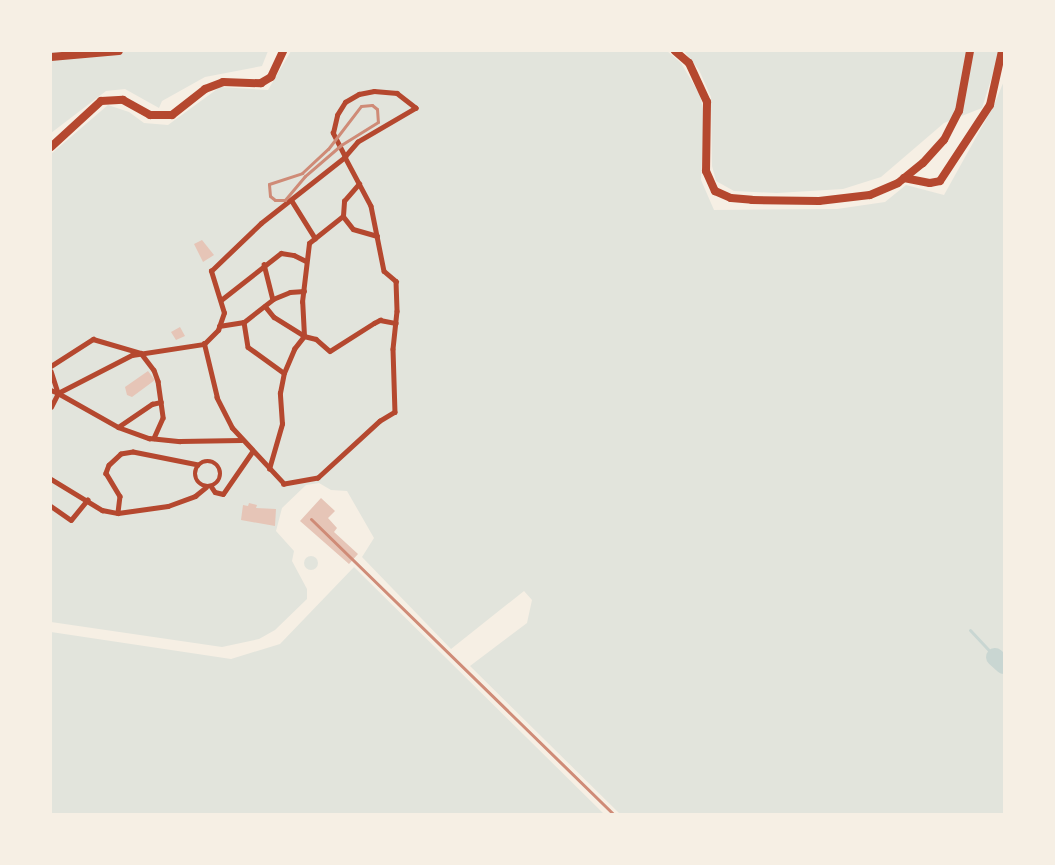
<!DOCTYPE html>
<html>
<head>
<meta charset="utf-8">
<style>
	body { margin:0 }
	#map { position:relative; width:1055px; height:865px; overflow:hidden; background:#f6efe4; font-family:Signika,sans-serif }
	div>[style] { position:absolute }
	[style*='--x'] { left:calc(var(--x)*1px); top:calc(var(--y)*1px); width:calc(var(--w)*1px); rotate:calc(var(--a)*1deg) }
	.green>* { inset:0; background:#e2e4dc }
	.round { border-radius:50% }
	.stream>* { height:3px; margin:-1.5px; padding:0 1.5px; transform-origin:1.5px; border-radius:1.5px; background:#c9d6d2 }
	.river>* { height:18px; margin:-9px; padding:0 9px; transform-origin:9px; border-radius:9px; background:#c9d6d2 }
	.building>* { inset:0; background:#e6c5b7 }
	.pedestrian>* { height:4.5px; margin:-2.25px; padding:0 2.25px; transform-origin:2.25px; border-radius:2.25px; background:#b5482f }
	.pedestrian>.ring { margin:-2.25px; padding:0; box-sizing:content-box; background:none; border:4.5px solid #b5482f; border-radius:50% }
	.tertiary>* { height:8px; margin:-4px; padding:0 4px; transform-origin:4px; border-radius:4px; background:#b5482f }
	.rail>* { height:3px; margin:-1.5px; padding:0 1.5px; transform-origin:1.5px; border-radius:1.5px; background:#cf8b77 }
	span { translate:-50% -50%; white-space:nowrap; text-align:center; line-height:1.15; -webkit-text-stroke:4px #f6efe4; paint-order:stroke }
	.frame { position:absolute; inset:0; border:52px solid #f6efe4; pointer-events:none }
</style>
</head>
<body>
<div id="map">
	<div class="green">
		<div style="clip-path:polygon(51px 51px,268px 51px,262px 66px,205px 77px,162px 101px,159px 108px,125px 89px,106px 91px,51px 133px)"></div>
		<div style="clip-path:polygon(291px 51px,667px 51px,681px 63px,700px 95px,704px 114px,701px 180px,714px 210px,837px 209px,885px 202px,906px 185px,944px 195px,994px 105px,1004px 81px,1004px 814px,620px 814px,470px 666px,527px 623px,532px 600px,524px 591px,451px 649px,362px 557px,374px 538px,347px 491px,331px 490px,319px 483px,306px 485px,282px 508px,276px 531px,294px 551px,292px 561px,307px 589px,307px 599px,275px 630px,259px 639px,222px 647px,51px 622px,51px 154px,108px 105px,129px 112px,144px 123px,168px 125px,220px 87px,268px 90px)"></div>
		<div style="clip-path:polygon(684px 51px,1000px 51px,982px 108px,944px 123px,881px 177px,843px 189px,777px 193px,734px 191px,716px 181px,712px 166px,711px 97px,699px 70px)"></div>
		<div class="round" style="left:304px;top:556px;width:14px;height:14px"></div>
		<div style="clip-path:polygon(354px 567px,604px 814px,51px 814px,51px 632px,231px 659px,280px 644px)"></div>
	</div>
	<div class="stream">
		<div style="--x:970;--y:630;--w:37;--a:47"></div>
	</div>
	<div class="river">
		<div style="--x:995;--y:657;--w:12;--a:42"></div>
	</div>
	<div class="building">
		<div style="clip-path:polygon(202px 240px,214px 255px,203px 262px,194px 244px)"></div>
		<div style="clip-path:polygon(180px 327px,185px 336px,176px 340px,171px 332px)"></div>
		<div style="clip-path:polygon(148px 371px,155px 380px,132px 397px,127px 395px,125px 387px)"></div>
		<div style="clip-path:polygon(321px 498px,335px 511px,328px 518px,337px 528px,334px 532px,358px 554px,349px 564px,300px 521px)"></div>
		<div style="clip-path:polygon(249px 503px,257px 505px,256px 508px,276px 509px,275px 526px,241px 520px,243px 505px,248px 506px)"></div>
	</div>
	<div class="pedestrian">
		<div style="--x:374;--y:91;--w:23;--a:5"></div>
		<div style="--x:397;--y:93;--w:24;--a:38"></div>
		<div style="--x:416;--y:108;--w:67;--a:149.6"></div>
		<div style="--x:358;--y:142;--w:20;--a:131"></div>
		<div style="--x:345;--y:157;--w:27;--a:-117"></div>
		<div style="--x:333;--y:133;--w:18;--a:-77"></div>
		<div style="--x:337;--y:115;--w:15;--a:-58"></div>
		<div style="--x:345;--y:102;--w:16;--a:-30"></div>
		<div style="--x:359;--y:94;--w:15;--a:-11"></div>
		<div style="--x:292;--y:201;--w:44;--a:58.1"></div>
		<div style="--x:343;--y:216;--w:16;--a:52"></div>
		<div style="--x:353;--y:229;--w:25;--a:16"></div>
		<div style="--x:264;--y:264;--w:36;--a:76"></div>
		<div style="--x:221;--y:300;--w:76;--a:-38.1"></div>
		<div style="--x:281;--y:253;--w:13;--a:9"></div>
		<div style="--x:294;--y:255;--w:13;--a:27"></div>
		<div style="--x:265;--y:306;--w:14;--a:51"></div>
		<div style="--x:274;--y:317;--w:34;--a:32"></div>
		<div style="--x:244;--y:322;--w:37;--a:-38"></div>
		<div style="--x:273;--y:299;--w:18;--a:-22"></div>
		<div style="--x:290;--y:292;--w:14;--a:-4"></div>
		<div style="--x:219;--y:326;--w:25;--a:-9"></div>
		<div style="--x:244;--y:322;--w:25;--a:81"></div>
		<div style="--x:248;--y:347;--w:44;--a:35.8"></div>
		<div style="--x:304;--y:336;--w:34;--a:-93"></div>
		<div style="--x:302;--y:302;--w:59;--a:-83.2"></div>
		<div style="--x:309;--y:243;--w:43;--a:-38.5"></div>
		<div style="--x:343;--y:216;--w:15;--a:-86"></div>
		<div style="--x:344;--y:201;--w:23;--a:-49"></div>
		<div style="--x:51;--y:366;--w:50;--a:-32.7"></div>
		<div style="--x:93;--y:339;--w:50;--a:16.3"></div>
		<div style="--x:141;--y:353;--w:21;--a:53"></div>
		<div style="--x:154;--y:370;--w:12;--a:70"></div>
		<div style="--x:158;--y:381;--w:37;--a:82"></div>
		<div style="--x:163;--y:418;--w:22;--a:114"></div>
		<div style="--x:51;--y:371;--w:23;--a:72"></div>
		<div style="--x:51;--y:390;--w:8;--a:23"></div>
		<div style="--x:58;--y:393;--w:83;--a:-27.2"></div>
		<div style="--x:132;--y:355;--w:73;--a:-8.7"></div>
		<div style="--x:204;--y:344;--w:20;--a:-45"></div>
		<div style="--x:218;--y:330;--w:18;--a:-71"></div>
		<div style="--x:224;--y:313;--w:44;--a:-107.2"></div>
		<div style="--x:211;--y:271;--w:69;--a:-43.8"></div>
		<div style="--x:261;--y:223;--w:107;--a:-38.2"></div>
		<div style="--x:345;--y:157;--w:55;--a:62"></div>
		<div style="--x:371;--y:206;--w:66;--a:78.7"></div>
		<div style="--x:384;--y:271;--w:16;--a:40"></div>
		<div style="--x:396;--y:281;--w:30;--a:88"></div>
		<div style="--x:397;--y:311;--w:38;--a:96"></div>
		<div style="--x:393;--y:349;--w:63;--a:88.2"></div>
		<div style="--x:395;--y:412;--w:17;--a:149"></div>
		<div style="--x:380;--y:421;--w:84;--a:137.4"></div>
		<div style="--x:318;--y:478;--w:35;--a:170"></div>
		<div style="--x:284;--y:484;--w:76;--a:-132.9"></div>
		<div style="--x:232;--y:428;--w:34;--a:-117"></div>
		<div style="--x:217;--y:398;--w:56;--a:-103.5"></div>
		<div style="--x:51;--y:407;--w:16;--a:-63"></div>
		<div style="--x:58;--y:393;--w:69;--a:29.5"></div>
		<div style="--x:118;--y:427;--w:33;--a:20"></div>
		<div style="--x:149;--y:438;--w:31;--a:6"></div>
		<div style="--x:180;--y:441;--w:61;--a:-0.9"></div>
		<div style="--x:118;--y:427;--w:41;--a:-34.1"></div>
		<div style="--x:152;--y:404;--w:9;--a:-13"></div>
		<div class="ring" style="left:195px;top:461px;width:21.5px;height:21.5px"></div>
		<div style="--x:198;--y:465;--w:66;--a:-168.7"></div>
		<div style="--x:133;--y:452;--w:12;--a:171"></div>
		<div style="--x:121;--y:454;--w:16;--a:137"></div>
		<div style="--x:109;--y:465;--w:9;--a:111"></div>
		<div style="--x:106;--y:473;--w:27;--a:59"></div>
		<div style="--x:120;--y:496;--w:17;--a:97"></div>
		<div style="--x:118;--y:513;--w:50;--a:-8"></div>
		<div style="--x:168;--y:506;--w:29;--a:-20"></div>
		<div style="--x:195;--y:496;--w:14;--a:-39"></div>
		<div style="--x:269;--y:469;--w:47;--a:-73.9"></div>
		<div style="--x:282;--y:424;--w:31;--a:-94"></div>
		<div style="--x:280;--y:393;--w:20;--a:-79"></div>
		<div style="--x:284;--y:373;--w:26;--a:-67"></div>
		<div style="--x:294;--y:349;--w:16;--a:-52"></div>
		<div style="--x:304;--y:336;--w:12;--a:14"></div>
		<div style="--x:316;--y:339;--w:18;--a:41"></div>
		<div style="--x:330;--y:351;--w:52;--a:-32.5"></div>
		<div style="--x:374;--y:323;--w:7;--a:-27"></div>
		<div style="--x:380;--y:320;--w:16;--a:11"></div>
		<div style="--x:51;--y:479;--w:60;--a:31.3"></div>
		<div style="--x:102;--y:510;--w:16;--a:11"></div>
		<div style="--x:211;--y:486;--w:7;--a:56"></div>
		<div style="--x:215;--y:492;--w:8;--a:14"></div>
		<div style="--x:223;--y:494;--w:51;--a:-55.4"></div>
		<div style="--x:51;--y:506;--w:24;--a:35"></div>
		<div style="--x:71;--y:520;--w:26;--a:-51"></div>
	</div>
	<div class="tertiary">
		<div style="--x:675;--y:51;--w:18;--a:41"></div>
		<div style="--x:689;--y:63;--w:43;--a:65.2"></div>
		<div style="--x:707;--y:102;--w:69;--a:90.8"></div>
		<div style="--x:706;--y:171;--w:22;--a:66"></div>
		<div style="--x:715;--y:191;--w:17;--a:24"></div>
		<div style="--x:731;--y:198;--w:21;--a:5"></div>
		<div style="--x:752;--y:200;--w:67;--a:0.9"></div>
		<div style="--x:819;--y:201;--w:51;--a:-6.7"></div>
		<div style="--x:870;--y:195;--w:30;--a:-23"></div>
		<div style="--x:898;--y:183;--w:32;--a:-39"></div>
		<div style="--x:923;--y:163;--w:31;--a:-48"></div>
		<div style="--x:944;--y:140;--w:33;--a:-63"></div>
		<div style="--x:959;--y:111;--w:61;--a:-79.6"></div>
		<div style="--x:51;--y:57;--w:68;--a:-5"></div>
		<div style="--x:51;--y:147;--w:68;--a:-42.6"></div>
		<div style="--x:101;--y:101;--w:22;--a:-3"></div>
		<div style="--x:123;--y:100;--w:31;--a:29"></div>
		<div style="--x:150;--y:115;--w:22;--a:0"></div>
		<div style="--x:172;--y:115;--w:42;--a:-38.2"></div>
		<div style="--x:205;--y:89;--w:19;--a:-21"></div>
		<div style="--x:223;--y:82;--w:38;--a:2"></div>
		<div style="--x:261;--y:83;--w:12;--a:-31"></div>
		<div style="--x:271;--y:77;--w:29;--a:-65"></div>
		<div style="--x:904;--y:178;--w:26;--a:11"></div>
		<div style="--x:930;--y:183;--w:10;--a:-11"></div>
		<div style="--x:940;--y:181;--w:91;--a:-56.7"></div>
		<div style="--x:990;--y:105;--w:55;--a:-77.5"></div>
	</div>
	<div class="rail">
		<div style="--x:372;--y:105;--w:6;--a:39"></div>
		<div style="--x:377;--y:109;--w:13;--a:86"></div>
		<div style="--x:378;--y:122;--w:44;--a:148.1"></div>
		<div style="--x:341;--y:145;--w:48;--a:139.3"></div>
		<div style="--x:305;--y:176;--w:31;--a:130"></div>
		<div style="--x:285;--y:200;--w:10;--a:180"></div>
		<div style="--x:275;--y:200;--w:6;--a:-141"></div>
		<div style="--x:270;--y:196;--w:12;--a:-95"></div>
		<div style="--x:269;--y:184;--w:35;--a:-18"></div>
		<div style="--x:302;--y:173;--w:35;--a:-43"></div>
		<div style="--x:328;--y:149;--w:54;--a:-52.5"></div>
		<div style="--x:361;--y:106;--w:11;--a:-5"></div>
		<div style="--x:311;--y:519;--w:422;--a:44.3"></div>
	</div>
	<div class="frame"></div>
</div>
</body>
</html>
